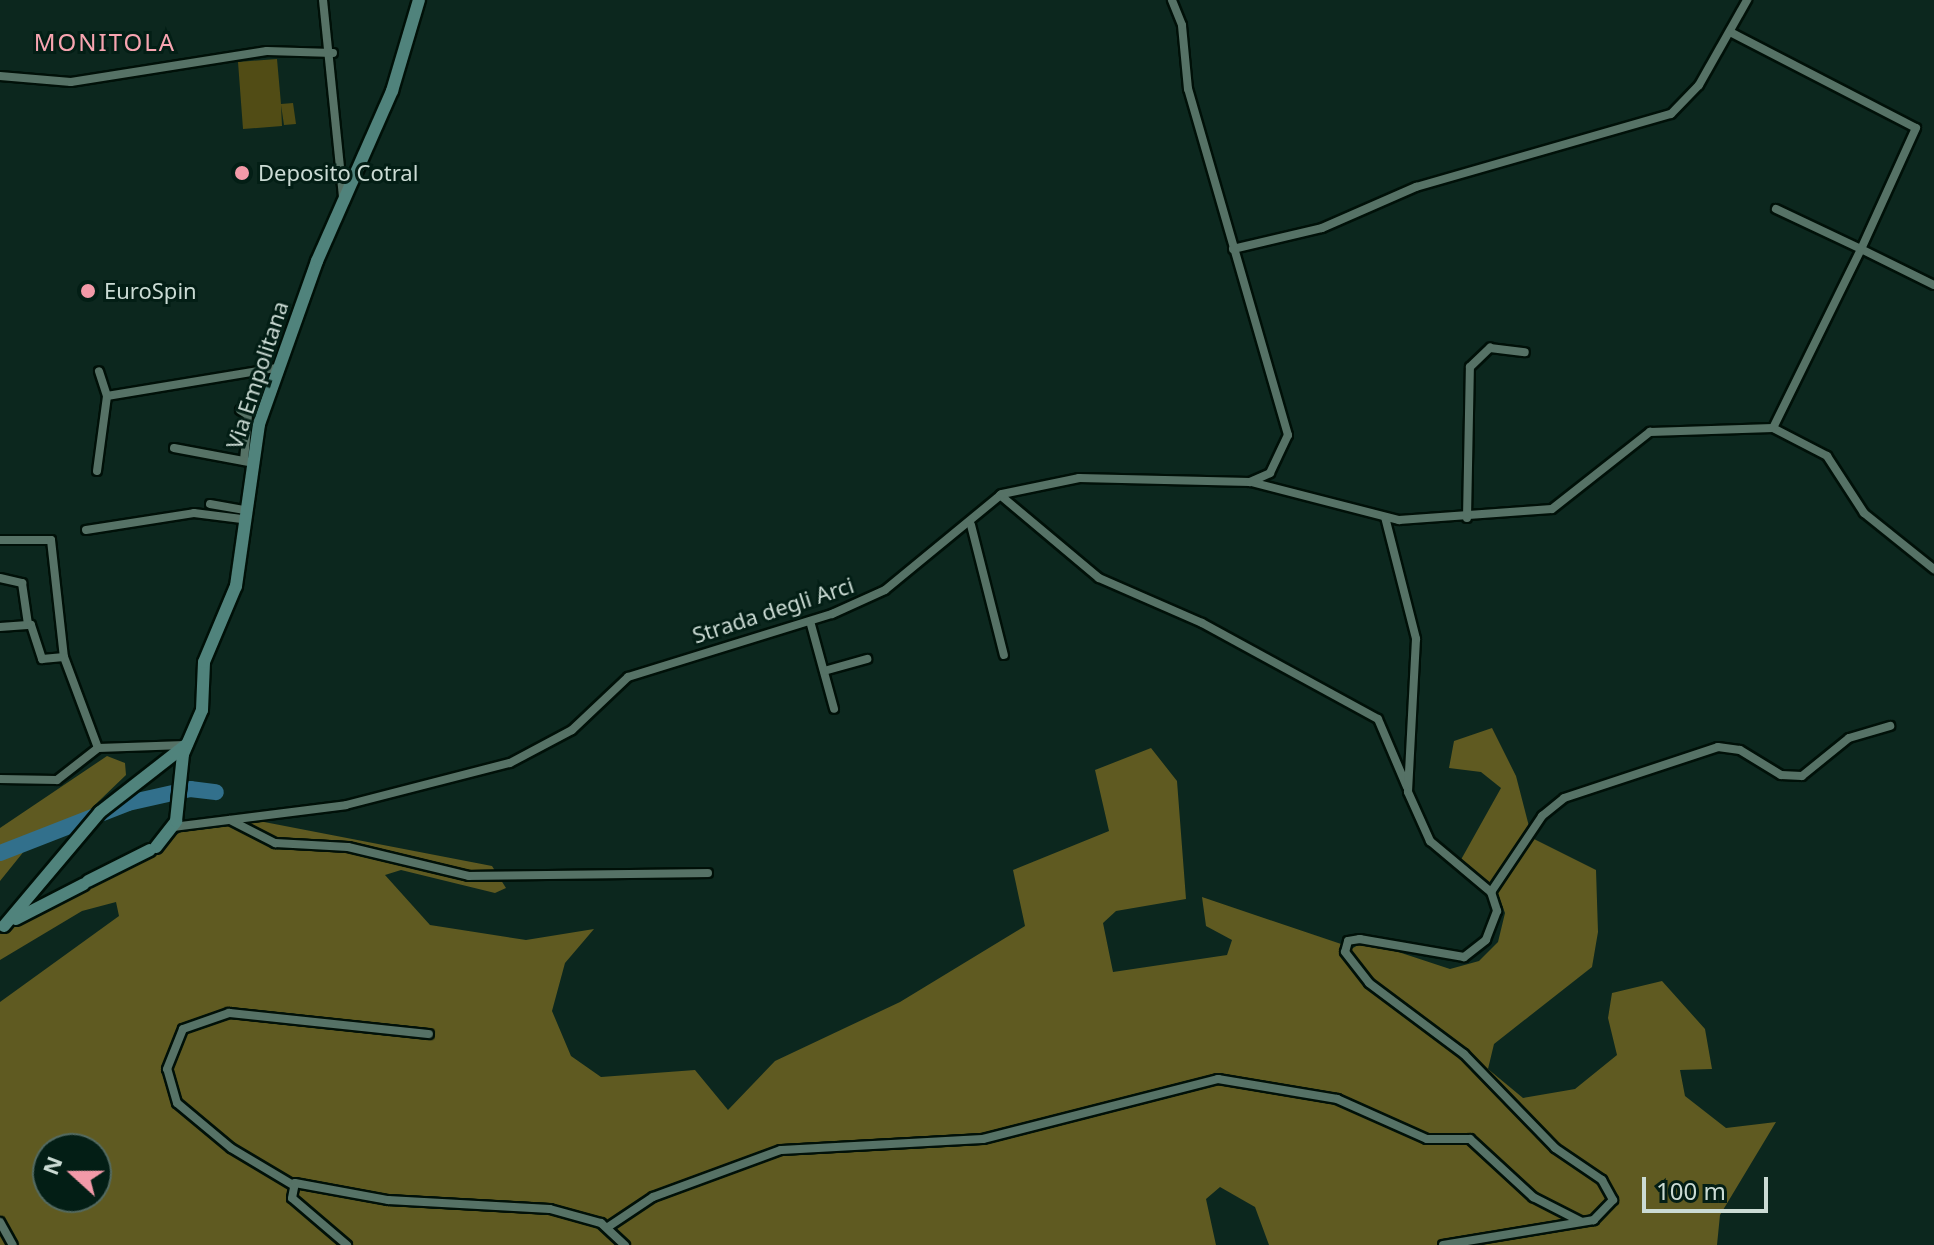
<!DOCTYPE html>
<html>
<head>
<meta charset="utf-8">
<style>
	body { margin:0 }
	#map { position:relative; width:1934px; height:1245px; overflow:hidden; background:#0c271e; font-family:"Noto Sans",sans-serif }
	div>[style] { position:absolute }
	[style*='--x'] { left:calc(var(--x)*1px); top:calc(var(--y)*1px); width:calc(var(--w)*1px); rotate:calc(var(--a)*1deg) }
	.green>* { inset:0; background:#514c15 }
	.forest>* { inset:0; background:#5f5a21 }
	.river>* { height:16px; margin:-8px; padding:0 8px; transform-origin:8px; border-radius:8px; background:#32708c }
	.roads { filter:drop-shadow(2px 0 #001008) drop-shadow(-2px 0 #001008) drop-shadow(0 2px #001008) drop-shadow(0 -2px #001008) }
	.minor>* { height:8px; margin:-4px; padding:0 4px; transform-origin:4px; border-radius:4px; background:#567266 }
	.secondary>* { height:12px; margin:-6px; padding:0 6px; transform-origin:6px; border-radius:6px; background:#50837c }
	.dots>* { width:22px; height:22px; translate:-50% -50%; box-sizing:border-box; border:4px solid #031e15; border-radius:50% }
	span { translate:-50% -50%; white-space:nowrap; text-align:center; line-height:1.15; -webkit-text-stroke:6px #031e15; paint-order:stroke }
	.poi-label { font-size:22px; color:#cbdbd4 }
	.left { translate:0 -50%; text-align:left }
	.street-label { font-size:22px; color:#cbdbd4 }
	.neighbourhood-label { font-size:24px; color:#f8a5b1; letter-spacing:2px }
	.north { position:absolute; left:32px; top:1133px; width:80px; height:80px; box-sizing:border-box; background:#031e15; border:2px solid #536a61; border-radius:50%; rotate:291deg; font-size:22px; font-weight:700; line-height:32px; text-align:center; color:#cbdbd4 }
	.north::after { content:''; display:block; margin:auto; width:28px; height:36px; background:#f39aa8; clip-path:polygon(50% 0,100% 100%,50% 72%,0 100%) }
	.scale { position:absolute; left:1642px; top:1177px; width:126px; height:36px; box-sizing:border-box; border:4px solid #cbdbd4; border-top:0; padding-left:10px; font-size:24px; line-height:28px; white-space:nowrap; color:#cbdbd4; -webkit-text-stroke:6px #031e15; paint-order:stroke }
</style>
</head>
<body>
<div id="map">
	<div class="green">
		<div style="clip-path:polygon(277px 59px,281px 104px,293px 103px,296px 124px,284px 125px,281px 105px,282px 126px,243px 129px,238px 62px)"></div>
	</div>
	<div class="forest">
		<div style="clip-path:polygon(evenodd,1492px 728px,1516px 776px,1532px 838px,1596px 870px,1598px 932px,1592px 967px,1494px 1044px,1488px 1069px,1523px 1098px,1575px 1089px,1617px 1055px,1608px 1018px,1612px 993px,1662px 981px,1705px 1029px,1712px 1069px,1680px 1070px,1685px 1096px,1726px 1128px,1776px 1122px,1720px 1215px,1717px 1245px,1269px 1245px,1255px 1207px,1220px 1187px,1206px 1199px,1216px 1245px,0 1245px,0 1002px,119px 916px,116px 902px,82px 911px,0 960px,0 934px,181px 832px,259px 821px,492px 866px,506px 888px,495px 893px,401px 870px,385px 875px,430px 925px,526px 940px,594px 929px,565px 963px,552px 1011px,571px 1056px,601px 1077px,695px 1070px,728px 1110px,775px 1061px,900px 1002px,1025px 926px,1013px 870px,1109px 831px,1095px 770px,1151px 748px,1177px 781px,1186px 899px,1116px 911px,1103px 923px,1113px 972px,1227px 955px,1232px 940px,1206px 926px,1202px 897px,1353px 948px,1365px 941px,1450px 969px,1479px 961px,1498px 942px,1505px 913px,1498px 894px,1458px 865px,1501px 788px,1481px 772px,1449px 768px,1454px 741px,1492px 728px,48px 1149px,96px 1149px,96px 1197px,48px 1197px,48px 1149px)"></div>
		<div style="clip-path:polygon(107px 756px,125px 763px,126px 775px,73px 826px,25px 850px,0 881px,0 828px)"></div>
	</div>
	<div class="river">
		<div style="--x:0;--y:853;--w:137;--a:-21.3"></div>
		<div style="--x:128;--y:803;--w:64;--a:-12.7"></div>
		<div style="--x:190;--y:789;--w:26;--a:7"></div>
	</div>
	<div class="roads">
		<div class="minor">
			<div style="--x:323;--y:0;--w:199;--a:84.2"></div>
			<div style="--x:1730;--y:32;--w:209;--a:27.3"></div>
			<div style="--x:1916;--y:128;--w:133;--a:114.4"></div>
			<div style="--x:1861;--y:249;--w:94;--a:-154.8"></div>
			<div style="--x:0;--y:76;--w:71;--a:4.8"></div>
			<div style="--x:71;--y:82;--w:198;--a:-9"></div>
			<div style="--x:267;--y:51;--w:66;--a:1.7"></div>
			<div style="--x:1233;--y:249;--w:91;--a:-13.3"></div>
			<div style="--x:1322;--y:228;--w:103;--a:-23.6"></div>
			<div style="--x:1416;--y:187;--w:265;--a:-16"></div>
			<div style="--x:1671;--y:114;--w:40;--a:-46"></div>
			<div style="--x:1699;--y:85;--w:98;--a:-60.5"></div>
			<div style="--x:107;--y:396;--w:172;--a:-9.4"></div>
			<div style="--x:240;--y:410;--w:9;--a:32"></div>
			<div style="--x:248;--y:415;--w:46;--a:95"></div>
			<div style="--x:1773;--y:428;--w:61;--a:27.4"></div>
			<div style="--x:1827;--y:456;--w:68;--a:57"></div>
			<div style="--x:1864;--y:513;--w:90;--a:38.7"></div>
			<div style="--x:174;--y:448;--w:76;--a:10.6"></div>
			<div style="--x:97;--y:471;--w:76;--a:-82.4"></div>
			<div style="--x:107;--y:396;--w:26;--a:-108"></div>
			<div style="--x:1251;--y:482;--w:153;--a:14.4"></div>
			<div style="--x:1399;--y:520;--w:153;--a:-4.1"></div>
			<div style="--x:1552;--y:509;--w:125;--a:-38.2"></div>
			<div style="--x:1650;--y:432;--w:123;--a:-1.9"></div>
			<div style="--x:1773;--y:428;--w:199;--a:-63.8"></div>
			<div style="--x:1861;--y:249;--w:81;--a:26.3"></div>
			<div style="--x:1000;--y:495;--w:129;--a:40"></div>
			<div style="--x:1099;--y:578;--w:112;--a:23.6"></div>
			<div style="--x:1202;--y:623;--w:200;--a:28.6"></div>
			<div style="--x:1378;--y:719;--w:74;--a:66.9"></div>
			<div style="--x:210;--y:504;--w:34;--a:10"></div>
			<div style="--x:1385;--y:517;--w:126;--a:75.7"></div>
			<div style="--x:1416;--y:639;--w:153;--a:93"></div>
			<div style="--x:1408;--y:792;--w:54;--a:65.8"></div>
			<div style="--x:1430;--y:841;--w:80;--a:39.9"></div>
			<div style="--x:1491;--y:892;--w:20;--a:72"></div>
			<div style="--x:1497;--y:911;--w:31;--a:111"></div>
			<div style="--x:1486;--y:940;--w:28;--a:142"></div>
			<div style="--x:1464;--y:957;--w:106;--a:-170.2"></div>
			<div style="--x:1360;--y:939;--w:12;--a:171"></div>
			<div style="--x:1348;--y:941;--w:11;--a:105"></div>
			<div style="--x:1345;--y:952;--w:39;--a:52"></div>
			<div style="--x:1369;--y:983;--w:119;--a:36.8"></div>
			<div style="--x:1464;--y:1054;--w:131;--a:45.9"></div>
			<div style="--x:1555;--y:1148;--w:57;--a:34.2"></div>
			<div style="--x:1602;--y:1180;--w:23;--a:61"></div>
			<div style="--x:1613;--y:1200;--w:28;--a:134"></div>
			<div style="--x:1594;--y:1220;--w:153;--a:170.6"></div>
			<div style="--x:1467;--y:518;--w:151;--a:-88.9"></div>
			<div style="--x:1470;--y:367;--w:28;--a:-44"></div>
			<div style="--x:1490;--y:348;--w:35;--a:7"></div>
			<div style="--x:971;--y:525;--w:134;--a:75.8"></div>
			<div style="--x:86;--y:530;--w:109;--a:-8.9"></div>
			<div style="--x:194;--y:513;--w:48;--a:7.1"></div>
			<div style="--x:0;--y:540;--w:51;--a:0"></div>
			<div style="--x:51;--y:540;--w:118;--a:83.7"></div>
			<div style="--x:0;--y:578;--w:23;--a:13"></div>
			<div style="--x:22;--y:583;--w:41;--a:81.7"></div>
			<div style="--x:810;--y:621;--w:91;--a:74.7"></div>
			<div style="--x:0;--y:627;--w:31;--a:-4"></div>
			<div style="--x:31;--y:625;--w:36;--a:72"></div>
			<div style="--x:42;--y:659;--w:22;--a:-5"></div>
			<div style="--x:64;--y:657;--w:97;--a:69.5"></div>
			<div style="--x:98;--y:748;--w:87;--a:-2"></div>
			<div style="--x:824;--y:671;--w:45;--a:-15.6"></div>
			<div style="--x:0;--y:779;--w:57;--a:1"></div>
			<div style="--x:57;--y:780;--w:52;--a:-38"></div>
			<div style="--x:230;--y:820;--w:51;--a:27.1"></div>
			<div style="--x:275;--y:843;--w:73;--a:3.1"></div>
			<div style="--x:348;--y:847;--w:124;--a:13.5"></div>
			<div style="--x:469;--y:876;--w:239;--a:-0.7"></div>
			<div style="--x:173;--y:827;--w:174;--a:-7.2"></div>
			<div style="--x:346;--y:805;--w:169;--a:-14.4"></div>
			<div style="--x:510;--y:763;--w:70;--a:-28"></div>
			<div style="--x:572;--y:730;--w:77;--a:-43.4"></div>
			<div style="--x:628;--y:677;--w:214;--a:-17.2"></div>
			<div style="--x:832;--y:614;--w:58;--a:-24.4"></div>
			<div style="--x:885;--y:590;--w:151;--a:-39.4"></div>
			<div style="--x:1002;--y:494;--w:79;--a:-11.7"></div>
			<div style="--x:1079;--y:478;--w:171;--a:1.3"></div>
			<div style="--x:1250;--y:482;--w:22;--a:-24"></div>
			<div style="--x:1270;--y:473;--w:42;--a:-64.7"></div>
			<div style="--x:1288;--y:435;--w:360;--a:-106.1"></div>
			<div style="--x:1188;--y:89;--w:64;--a:-95.4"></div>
			<div style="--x:1182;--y:25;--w:27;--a:-112"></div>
			<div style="--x:1491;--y:892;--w:92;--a:-56.1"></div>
			<div style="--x:1542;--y:816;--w:28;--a:-39"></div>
			<div style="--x:1564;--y:798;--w:162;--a:-18.3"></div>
			<div style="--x:1718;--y:747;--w:22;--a:8"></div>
			<div style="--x:1740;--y:750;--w:48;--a:31.4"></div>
			<div style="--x:1781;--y:775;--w:21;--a:3"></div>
			<div style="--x:1802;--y:776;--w:60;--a:-39"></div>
			<div style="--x:1849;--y:738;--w:43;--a:-16.3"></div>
			<div style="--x:293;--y:1185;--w:72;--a:-149.2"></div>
			<div style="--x:231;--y:1148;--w:70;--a:-140.2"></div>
			<div style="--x:177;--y:1103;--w:35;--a:-106"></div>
			<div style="--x:167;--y:1069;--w:43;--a:-68.2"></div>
			<div style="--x:183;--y:1029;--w:49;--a:-19.2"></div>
			<div style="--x:229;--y:1013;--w:201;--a:6"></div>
			<div style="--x:0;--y:1222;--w:26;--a:61"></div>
			<div style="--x:608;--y:1227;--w:54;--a:-33.7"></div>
			<div style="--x:653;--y:1197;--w:136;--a:-20.2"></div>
			<div style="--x:781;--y:1150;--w:202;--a:-3.1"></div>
			<div style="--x:983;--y:1139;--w:243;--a:-14.3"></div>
			<div style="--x:1218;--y:1079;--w:121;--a:9.5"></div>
			<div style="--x:1337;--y:1099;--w:98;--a:24"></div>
			<div style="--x:1427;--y:1139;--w:43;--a:0"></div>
			<div style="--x:1470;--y:1139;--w:86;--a:42.6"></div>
			<div style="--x:1533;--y:1197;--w:53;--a:27.1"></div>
			<div style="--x:347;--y:1245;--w:72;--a:-139.5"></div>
			<div style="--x:292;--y:1198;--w:15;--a:-79"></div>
			<div style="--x:295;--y:1183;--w:95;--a:10.4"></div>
			<div style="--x:388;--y:1200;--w:162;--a:3.2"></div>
			<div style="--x:550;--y:1209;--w:53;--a:15.4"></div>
			<div style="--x:601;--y:1223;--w:33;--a:43"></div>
		</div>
		<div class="secondary">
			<div style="--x:156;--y:847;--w:33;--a:-52"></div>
			<div style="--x:176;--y:821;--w:67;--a:-84"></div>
			<div style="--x:183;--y:754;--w:48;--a:-66.6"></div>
			<div style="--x:202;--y:710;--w:48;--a:-87.6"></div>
			<div style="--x:204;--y:662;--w:82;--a:-67.2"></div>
			<div style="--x:236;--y:586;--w:164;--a:-81.9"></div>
			<div style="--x:259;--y:424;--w:173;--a:-70.4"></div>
			<div style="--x:317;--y:261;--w:186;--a:-66.2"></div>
			<div style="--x:392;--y:91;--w:95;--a:-73.5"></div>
			<div style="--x:88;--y:881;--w:69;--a:-26.6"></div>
			<div style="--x:16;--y:919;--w:76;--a:-27.2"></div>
			<div style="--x:4;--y:926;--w:149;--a:-49.9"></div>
			<div style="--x:100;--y:812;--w:109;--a:-37.9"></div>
		</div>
	</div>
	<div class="dots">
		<div style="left:242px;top:173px;background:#f39aa8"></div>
		<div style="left:88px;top:291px;background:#f39aa8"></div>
	</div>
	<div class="poi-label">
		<span class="left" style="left:258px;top:173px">Deposito Cotral</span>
		<span class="left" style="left:104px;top:291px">EuroSpin</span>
	</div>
	<div class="street-label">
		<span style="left:257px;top:375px;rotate:-72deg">Via Empolitana</span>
		<span style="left:773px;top:610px;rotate:-18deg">Strada degli Arci</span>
	</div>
	<div class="neighbourhood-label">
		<span style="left:105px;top:42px">MONITOLA</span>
	</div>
	<div class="north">N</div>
	<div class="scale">100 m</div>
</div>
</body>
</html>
